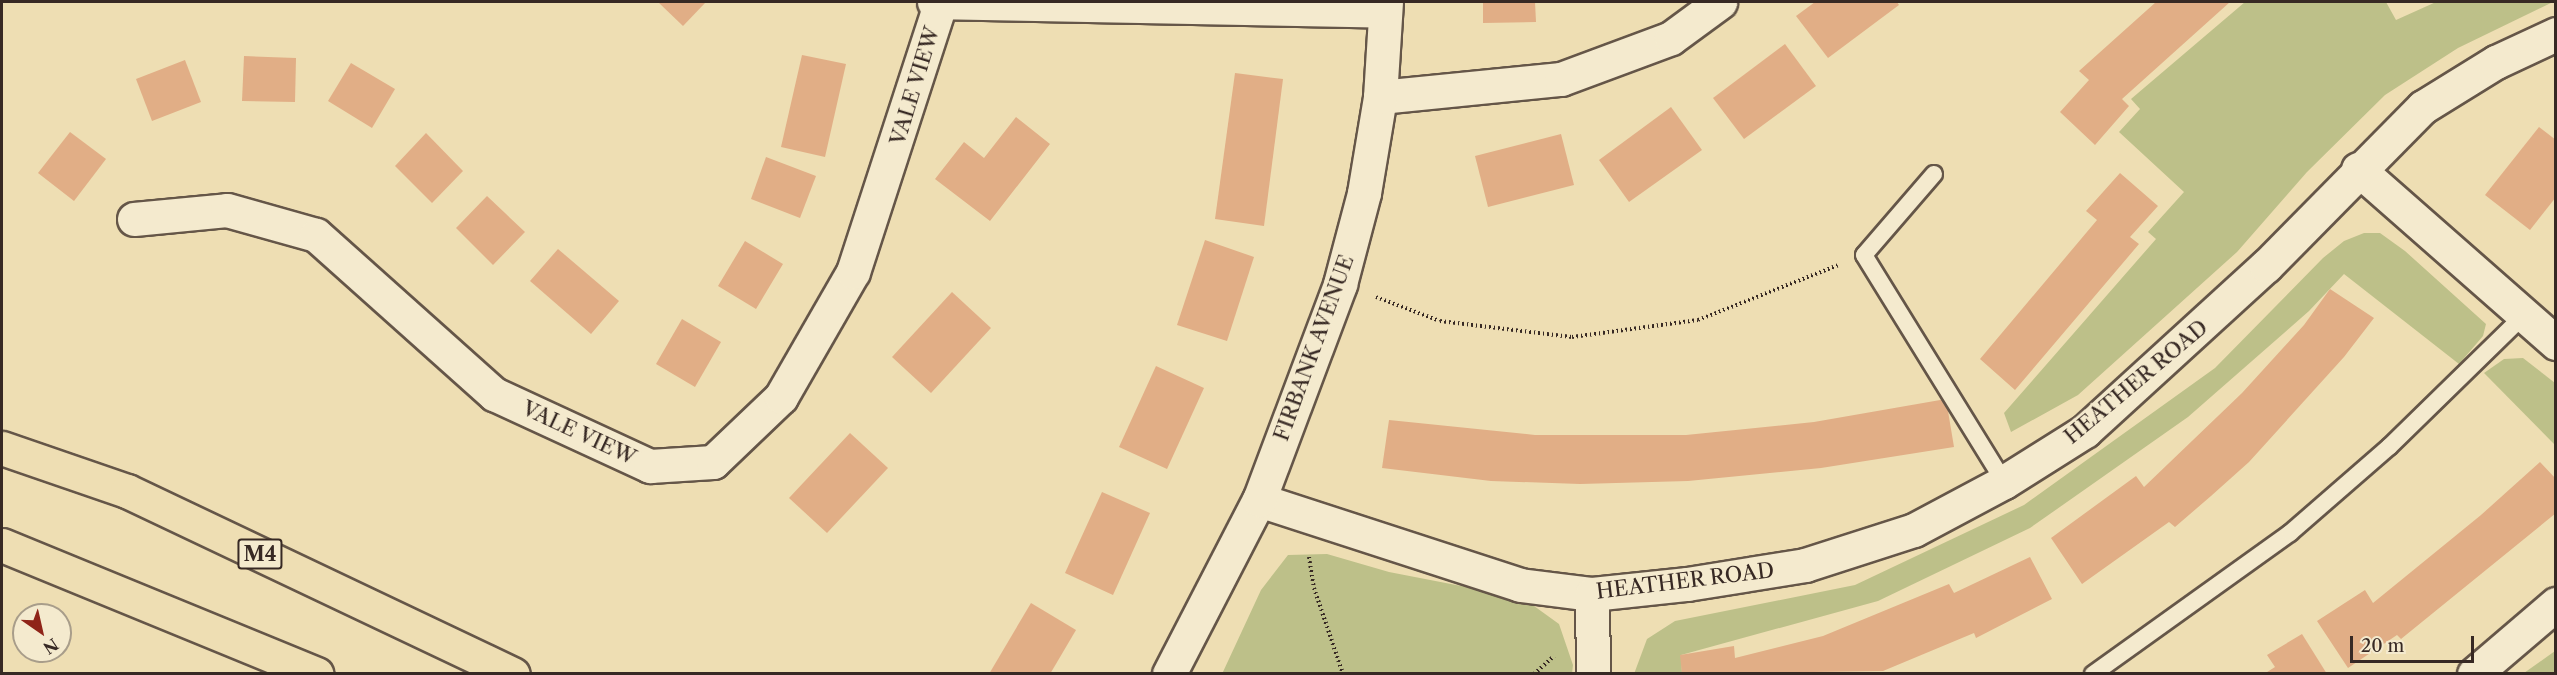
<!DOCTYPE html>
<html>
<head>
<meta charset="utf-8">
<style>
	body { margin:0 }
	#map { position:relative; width:2557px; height:675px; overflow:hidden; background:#eedeb3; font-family:"Libre Caslon Text",serif }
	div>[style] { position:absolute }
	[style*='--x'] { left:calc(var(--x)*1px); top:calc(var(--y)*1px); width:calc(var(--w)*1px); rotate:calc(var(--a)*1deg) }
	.green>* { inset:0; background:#bdc089 }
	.building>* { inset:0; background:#e1ae86 }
	.path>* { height:4px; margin-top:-2px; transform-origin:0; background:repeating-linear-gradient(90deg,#372924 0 1.5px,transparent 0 4.5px) }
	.roads { filter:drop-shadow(2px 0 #655648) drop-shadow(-2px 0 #655648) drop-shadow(0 2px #655648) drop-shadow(0 -2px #655648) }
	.lane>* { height:16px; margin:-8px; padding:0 8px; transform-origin:8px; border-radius:8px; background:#f4eace }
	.street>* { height:33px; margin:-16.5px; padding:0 16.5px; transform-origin:16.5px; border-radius:16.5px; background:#f4eace }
	.secondary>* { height:33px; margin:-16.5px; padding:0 16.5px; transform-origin:16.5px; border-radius:16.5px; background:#f4eace }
	.highway>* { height:33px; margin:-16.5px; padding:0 16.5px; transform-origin:16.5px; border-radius:16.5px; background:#eedeb3 }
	span { translate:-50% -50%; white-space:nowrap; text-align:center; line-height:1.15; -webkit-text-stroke:5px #f4eace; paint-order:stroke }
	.shield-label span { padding:2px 4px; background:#f4eace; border:2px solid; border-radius:4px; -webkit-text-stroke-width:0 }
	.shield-label { font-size:20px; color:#372924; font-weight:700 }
	.street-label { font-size:21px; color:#372924 }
	.frame { position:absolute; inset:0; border:3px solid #372924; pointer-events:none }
	.north { position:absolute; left:12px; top:603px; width:60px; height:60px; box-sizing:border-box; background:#f4eace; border:2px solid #a89d8a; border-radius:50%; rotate:146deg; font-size:16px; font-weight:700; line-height:24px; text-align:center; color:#372924 }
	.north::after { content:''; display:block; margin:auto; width:21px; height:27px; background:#8f2418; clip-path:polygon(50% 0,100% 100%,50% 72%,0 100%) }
	.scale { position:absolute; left:2350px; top:636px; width:124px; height:27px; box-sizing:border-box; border:3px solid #372924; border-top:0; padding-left:8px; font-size:18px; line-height:21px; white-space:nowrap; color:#372924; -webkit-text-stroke:4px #f4eace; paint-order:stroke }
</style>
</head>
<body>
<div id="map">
	<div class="green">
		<div style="clip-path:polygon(2245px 2px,2386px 2px,2396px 20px,2436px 2px,2553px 2px,2458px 48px,2385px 95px,2307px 172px,2237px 252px,2078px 395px,2011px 432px,2004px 413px,2156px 239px,2148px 232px,2184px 192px,2119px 132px,2140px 109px,2131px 99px)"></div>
		<div style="clip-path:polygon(2364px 233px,2380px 233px,2405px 251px,2486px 324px,2483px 336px,2459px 364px,2344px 274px,2309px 311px,2188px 417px,2030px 528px,1878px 601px,1681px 655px,1682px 673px,1634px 674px,1647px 639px,1675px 621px,1855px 585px,2024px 505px,2215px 368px,2323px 258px,2344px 241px)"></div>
		<div style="clip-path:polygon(2523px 358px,2555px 383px,2555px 445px,2484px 373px,2504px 359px)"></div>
		<div style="clip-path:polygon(1327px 554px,1389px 572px,1523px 598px,1559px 624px,1573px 665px,1572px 674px,1222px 674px,1261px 590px,1288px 555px)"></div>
		<div style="clip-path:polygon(2555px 651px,2555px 673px,2524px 673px)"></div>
	</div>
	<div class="building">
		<div style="clip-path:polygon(658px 2px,706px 2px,683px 26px)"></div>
		<div style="clip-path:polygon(1483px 2px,1535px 2px,1536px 22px,1483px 23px)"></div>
		<div style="clip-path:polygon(1815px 2px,1897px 2px,1899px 5px,1828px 58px,1796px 16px)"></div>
		<div style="clip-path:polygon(2156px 2px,2230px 2px,2122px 99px,2129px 106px,2095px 145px,2060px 112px,2089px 80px,2079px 71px)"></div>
		<div style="clip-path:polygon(1785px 44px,1816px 86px,1744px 139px,1713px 98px)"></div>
		<div style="clip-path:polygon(802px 55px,846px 64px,825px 157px,781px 147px)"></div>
		<div style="clip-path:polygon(244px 56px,296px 58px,295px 102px,242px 101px)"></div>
		<div style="clip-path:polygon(185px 60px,201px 102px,152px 121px,136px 79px)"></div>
		<div style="clip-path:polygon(351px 63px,395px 89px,372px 128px,328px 101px)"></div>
		<div style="clip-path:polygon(1235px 73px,1283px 79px,1264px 226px,1215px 219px)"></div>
		<div style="clip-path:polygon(1671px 107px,1702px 150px,1629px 202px,1599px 160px)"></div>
		<div style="clip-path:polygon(1016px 117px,1050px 144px,990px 221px,935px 179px,964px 142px,984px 158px)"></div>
		<div style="clip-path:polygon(2539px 127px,2556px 140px,2556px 197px,2530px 230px,2485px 195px)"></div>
		<div style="clip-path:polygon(70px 132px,106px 159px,74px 201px,38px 173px)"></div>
		<div style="clip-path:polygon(426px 133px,463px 171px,432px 203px,395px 166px)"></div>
		<div style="clip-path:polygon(1561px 134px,1574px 185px,1488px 207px,1475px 156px)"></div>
		<div style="clip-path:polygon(766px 157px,816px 176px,800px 218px,751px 199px)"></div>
		<div style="clip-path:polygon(2120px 173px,2158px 206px,2130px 237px,2139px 244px,2015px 390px,1980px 359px,2097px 220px,2086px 211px)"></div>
		<div style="clip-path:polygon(487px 196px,525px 232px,493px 265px,456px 228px)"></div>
		<div style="clip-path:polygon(1205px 240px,1254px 257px,1227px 341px,1177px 325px)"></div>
		<div style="clip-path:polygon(745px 241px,783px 264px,756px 309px,718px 286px)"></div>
		<div style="clip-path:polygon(558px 249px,619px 301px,591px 334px,530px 281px)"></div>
		<div style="clip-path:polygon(2330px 289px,2374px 318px,2344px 357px,2249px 462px,2211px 496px,2175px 527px,2169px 522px,2082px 584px,2051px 538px,2136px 476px,2144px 487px,2242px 393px,2304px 325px)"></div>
		<div style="clip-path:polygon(952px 292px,991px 328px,931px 393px,892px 357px)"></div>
		<div style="clip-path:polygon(682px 319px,721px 342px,695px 387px,656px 364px)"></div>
		<div style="clip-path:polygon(1156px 366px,1204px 388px,1167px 469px,1119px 447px)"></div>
		<div style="clip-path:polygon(1946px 399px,1954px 447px,1821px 468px,1688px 481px,1580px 484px,1491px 481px,1382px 468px,1389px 420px,1535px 435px,1686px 435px,1814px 422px)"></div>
		<div style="clip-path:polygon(850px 433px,888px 468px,827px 533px,789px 498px)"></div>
		<div style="clip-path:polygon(2540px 462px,2556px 479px,2556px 513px,2401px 639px,2397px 635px,2348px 668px,2317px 621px,2365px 590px,2373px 603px,2481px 515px)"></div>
		<div style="clip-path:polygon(1102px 492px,1150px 513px,1113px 595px,1065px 573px)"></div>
		<div style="clip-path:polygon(2030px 557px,2052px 599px,1976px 638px,1974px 633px,1883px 671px,1682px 674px,1680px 655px,1734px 646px,1735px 658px,1823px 636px,1949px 584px,1954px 593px)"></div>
		<div style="clip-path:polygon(1031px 603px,1076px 630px,1053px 669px,1050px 674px,989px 674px)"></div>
		<div style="clip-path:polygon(2302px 634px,2327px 674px,2264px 674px,2275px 667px,2267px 655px)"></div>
	</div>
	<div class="path">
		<div style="--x:1376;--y:297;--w:68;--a:20.6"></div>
		<div style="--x:1440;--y:321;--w:133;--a:6.9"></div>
		<div style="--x:1572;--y:337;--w:127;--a:-7.7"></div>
		<div style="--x:1698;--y:320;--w:150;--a:-21.4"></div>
		<div style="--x:1309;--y:557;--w:31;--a:81"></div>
		<div style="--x:1314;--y:588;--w:91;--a:71.4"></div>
		<div style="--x:1534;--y:674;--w:27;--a:-42"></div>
	</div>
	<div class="roads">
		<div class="lane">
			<div style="--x:1934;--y:174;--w:107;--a:130.8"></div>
			<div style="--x:1864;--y:255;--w:267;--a:58.3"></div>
			<div style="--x:2093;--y:674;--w:242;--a:-35.6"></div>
			<div style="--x:2290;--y:533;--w:131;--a:-41"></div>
			<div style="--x:2389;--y:447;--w:186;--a:-44.3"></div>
		</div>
		<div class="street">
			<div style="--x:934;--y:2;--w:451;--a:1.1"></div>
			<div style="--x:1380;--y:97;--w:182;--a:-5.7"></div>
			<div style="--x:1561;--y:79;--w:117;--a:-20.4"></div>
			<div style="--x:1671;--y:38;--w:61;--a:-36.3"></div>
			<div style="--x:2358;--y:169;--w:264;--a:41.3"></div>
			<div style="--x:134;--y:219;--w:93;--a:-5.5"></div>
			<div style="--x:227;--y:210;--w:92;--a:15.7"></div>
			<div style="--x:316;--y:235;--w:239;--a:41.8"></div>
			<div style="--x:494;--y:394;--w:172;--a:24.8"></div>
			<div style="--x:650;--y:466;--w:63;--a:-3.6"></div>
			<div style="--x:713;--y:462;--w:94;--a:-43.7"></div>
			<div style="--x:781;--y:397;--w:144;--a:-60.1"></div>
			<div style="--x:853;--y:272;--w:282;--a:-72"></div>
			<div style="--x:1259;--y:500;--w:274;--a:18"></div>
			<div style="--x:1520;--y:585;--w:73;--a:7.1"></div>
			<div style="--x:1592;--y:594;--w:96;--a:-6"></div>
			<div style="--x:1687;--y:584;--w:120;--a:-9.1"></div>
			<div style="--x:1805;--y:565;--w:114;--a:-17.8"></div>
			<div style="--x:1914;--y:530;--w:102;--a:-28.1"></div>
			<div style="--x:2004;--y:482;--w:96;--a:-32.2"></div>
			<div style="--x:2085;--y:431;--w:245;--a:-42.4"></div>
			<div style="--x:2266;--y:266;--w:223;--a:-45.4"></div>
			<div style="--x:2423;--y:107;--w:86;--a:-31.7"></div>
			<div style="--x:2496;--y:62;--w:66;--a:-25"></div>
			<div style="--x:1592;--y:594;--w:80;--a:89.3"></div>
			<div style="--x:2474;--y:674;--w:108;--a:-40.5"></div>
		</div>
		<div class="secondary">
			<div style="--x:1169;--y:674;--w:196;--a:-62.7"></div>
			<div style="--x:1259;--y:500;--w:231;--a:-69.4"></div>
			<div style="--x:1340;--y:284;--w:94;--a:-75.2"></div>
			<div style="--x:1364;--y:193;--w:97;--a:-80.5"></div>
			<div style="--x:1380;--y:97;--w:95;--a:-86.4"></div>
		</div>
		<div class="highway">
			<div style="--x:2;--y:448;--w:132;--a:19"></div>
			<div style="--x:127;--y:491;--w:427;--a:25.4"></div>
			<div style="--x:2;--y:545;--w:340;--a:22.3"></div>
		</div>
	</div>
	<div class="shield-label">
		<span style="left:260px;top:554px">M4</span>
	</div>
	<div class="street-label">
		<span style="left:915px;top:86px;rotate:-73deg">VALE VIEW</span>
		<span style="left:1314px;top:348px;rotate:-70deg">FIRBANK AVENUE</span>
		<span style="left:2136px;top:382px;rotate:-40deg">HEATHER ROAD</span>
		<span style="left:579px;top:433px;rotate:25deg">VALE VIEW</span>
		<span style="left:1685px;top:581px;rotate:-7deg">HEATHER ROAD</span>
	</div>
	<div class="frame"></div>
	<div class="north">N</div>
	<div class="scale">20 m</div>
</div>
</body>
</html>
